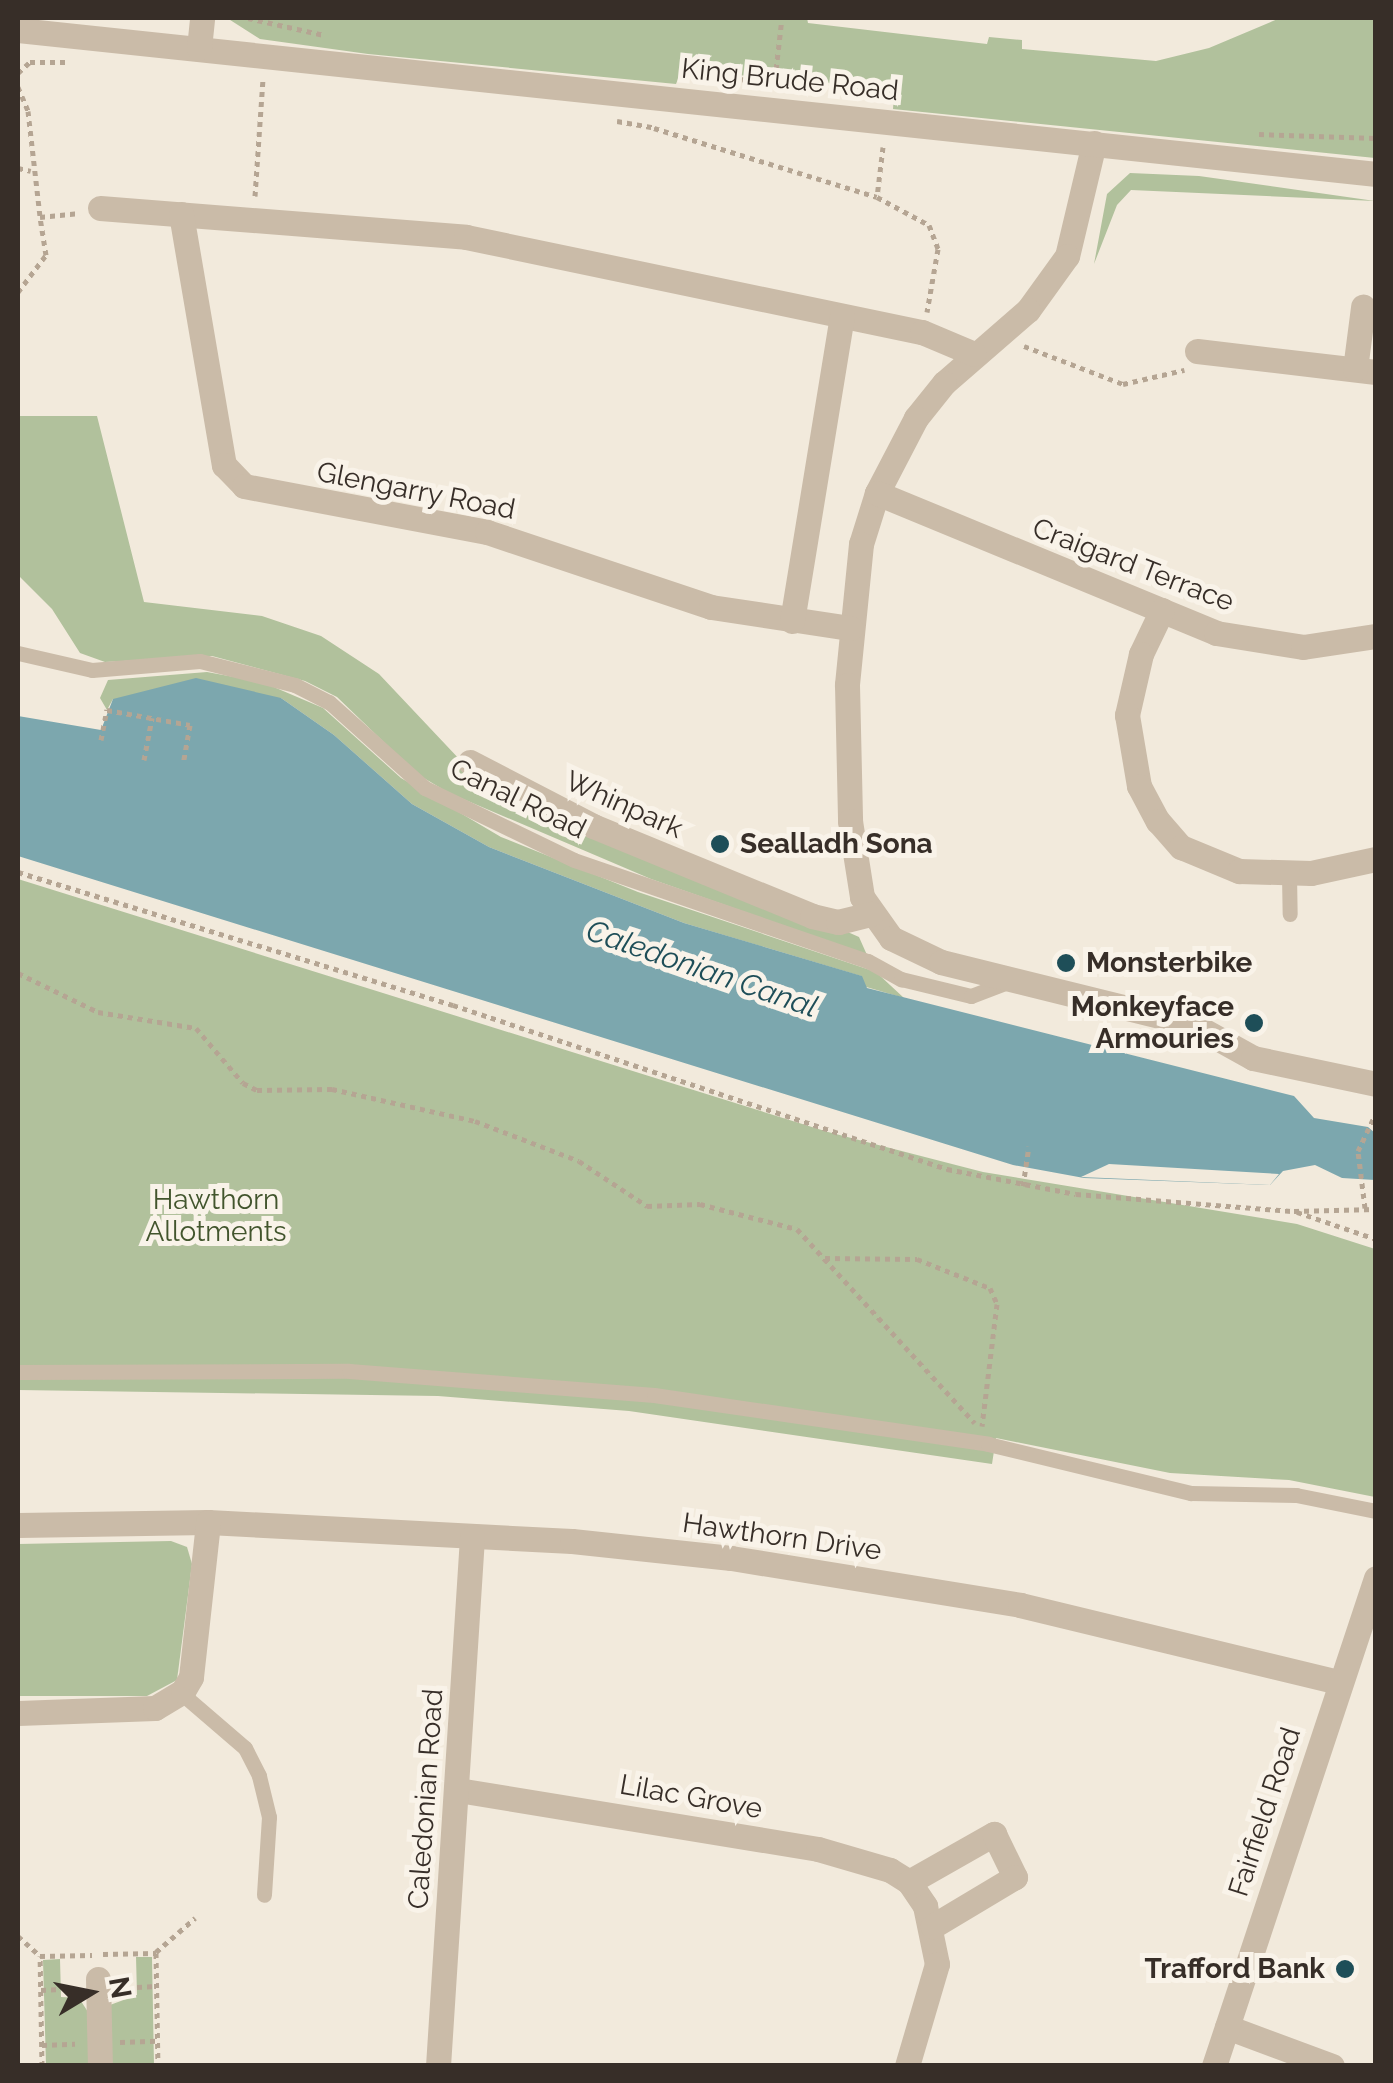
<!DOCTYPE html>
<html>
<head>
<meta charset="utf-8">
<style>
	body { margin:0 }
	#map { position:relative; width:1393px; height:2083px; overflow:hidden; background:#f2eadc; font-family:Raleway,sans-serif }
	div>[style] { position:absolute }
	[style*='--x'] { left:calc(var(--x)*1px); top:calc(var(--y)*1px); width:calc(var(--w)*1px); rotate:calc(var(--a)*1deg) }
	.green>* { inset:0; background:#b1c19c }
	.water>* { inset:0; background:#7ca7ae }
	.pier>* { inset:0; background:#f2eadc }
	.path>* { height:5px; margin-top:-2.5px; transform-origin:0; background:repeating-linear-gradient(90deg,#b5a593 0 5px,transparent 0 10px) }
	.service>* { height:15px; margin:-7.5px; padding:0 7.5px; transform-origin:7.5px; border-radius:7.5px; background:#cabba8 }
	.minor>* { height:25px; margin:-12.5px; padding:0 12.5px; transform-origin:12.5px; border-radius:12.5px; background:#cabba8 }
	.tertiary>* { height:25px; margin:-12.5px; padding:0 12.5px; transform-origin:12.5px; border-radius:12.5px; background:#cabba8 }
	.dots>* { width:28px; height:28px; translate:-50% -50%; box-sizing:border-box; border:5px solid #f9f3e9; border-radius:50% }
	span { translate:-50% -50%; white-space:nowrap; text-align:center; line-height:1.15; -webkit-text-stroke:10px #f9f3e9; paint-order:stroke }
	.street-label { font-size:28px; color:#372e28 }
	.poi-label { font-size:28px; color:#372e28; font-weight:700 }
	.left { translate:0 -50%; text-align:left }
	.right { translate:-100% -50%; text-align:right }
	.park-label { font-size:28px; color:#42552d }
	.water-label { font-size:30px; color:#1e4e58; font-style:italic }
	.frame { position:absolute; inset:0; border:20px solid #372e28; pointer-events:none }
	.north { position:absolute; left:40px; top:1943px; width:100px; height:100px; -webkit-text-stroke:8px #f9f3e9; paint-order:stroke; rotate:80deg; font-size:28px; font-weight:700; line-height:40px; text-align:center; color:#372e28 }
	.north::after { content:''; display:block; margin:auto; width:35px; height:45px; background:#372e28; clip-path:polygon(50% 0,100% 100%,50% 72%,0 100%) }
</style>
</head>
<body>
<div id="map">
	<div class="green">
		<div style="clip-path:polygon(227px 18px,807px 18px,808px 23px,987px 44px,989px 37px,1022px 40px,1022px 49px,1156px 61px,1209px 48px,1280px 18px,1375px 18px,1375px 158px,893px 109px,894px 95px,817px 81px,681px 71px,676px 84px,368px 54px,260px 39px)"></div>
		<div style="clip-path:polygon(1130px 173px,1199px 176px,1375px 201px,1131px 190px,1117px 205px,1094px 264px,1107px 194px)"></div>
		<div style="clip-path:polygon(18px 416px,97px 416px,144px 602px,262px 616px,321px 636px,379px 674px,462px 762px,859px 937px,867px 955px,651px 879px,449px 793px,417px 774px,337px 697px,305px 681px,212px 656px,105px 662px,80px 653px,52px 609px,18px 575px)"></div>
		<div style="clip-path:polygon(207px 672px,262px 682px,323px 708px,401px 778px,501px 837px,638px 892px,876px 972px,904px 998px,863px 986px,861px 976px,684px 923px,489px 847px,412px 804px,334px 735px,281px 698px,113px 699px,107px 710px,100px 698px,108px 680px)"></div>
		<div style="clip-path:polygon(18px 879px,828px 1132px,983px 1172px,1297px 1224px,1375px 1249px,1375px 1497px,1289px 1480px,1170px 1473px,996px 1438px,992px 1464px,629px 1411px,438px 1396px,18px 1390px)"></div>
		<div style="clip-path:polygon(171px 1541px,187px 1547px,192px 1564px,177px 1680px,147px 1696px,18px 1696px,18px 1544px)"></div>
		<div style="clip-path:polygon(136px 1957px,152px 1957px,154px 2065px,110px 2065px,110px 2005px,137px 1995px)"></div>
		<div style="clip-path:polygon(60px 1959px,61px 1997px,79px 1998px,88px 2012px,89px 2065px,46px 2065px,43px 1960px)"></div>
	</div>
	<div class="water">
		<div style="clip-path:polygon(196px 678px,281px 698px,334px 735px,412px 804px,489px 847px,684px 923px,862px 976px,867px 988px,1294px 1096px,1314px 1118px,1368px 1127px,1375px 1133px,1375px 1180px,1342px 1178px,1315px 1165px,1283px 1171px,1270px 1185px,1084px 1178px,1013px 1165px,18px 856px,18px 716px,101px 730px,113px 699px)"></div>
	</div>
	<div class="pier">
		<div style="clip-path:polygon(1109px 1164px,1279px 1174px,1270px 1185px,1081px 1177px)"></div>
	</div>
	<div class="path">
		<div style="--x:248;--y:18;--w:78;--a:12.6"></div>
		<div style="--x:18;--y:73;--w:16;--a:-43"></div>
		<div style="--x:30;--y:62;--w:35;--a:0"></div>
		<div style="--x:722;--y:77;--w:114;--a:6.6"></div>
		<div style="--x:775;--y:79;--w:61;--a:-83.5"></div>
		<div style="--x:18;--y:87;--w:26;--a:67"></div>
		<div style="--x:28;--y:111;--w:107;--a:83.5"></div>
		<div style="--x:617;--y:121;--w:39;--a:10"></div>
		<div style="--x:654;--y:128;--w:233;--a:17.2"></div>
		<div style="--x:1259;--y:134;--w:117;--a:2"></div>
		<div style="--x:883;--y:147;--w:50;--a:96.8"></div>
		<div style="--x:877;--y:197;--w:59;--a:28.3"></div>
		<div style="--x:929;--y:225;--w:26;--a:69"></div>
		<div style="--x:938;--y:249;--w:64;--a:99.9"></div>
		<div style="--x:18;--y:168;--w:13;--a:13"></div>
		<div style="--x:255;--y:196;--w:118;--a:-86.1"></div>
		<div style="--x:18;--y:292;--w:46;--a:-52.9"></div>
		<div style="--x:46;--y:255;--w:38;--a:-99"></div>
		<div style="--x:40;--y:217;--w:40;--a:-5.7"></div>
		<div style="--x:1024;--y:346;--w:106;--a:21"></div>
		<div style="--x:1123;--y:384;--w:63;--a:-12.9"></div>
		<div style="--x:101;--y:740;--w:31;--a:-79"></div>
		<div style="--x:107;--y:710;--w:84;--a:10.2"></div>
		<div style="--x:190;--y:725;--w:36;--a:100"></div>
		<div style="--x:144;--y:760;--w:43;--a:-79.2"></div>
		<div style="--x:18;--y:872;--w:455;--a:17"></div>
		<div style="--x:453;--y:1005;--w:521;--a:18.37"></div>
		<div style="--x:947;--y:1169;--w:131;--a:11"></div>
		<div style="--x:1076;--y:1194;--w:219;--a:4.5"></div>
		<div style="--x:1294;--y:1211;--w:82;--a:-1.4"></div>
		<div style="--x:18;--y:973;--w:89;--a:26"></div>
		<div style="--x:98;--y:1012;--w:99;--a:9.3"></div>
		<div style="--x:196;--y:1028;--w:72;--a:49.5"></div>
		<div style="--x:243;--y:1083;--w:16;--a:27"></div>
		<div style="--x:257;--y:1090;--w:75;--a:-0.8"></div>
		<div style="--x:332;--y:1089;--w:147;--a:12.6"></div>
		<div style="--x:475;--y:1121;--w:111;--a:21"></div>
		<div style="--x:579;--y:1161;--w:82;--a:33.5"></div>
		<div style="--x:647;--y:1206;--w:53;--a:-2.2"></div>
		<div style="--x:700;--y:1204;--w:100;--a:14.5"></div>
		<div style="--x:797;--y:1229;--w:263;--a:47.5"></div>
		<div style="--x:1023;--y:1186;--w:40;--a:-81.5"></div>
		<div style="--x:1365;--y:1208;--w:57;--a:-97"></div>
		<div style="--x:1358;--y:1151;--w:42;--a:-64.7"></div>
		<div style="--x:1297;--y:1212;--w:83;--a:18.9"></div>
		<div style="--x:825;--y:1258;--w:92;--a:0.6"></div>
		<div style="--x:917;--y:1259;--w:79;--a:21.7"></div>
		<div style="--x:990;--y:1288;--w:17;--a:66"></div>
		<div style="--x:997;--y:1304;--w:123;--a:97"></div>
		<div style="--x:18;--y:1936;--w:30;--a:42"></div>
		<div style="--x:156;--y:1952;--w:52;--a:-41.1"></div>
		<div style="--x:103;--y:1954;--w:53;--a:-1.1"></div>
		<div style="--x:156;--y:1953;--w:113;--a:89"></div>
		<div style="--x:137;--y:1987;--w:19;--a:-3"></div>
		<div style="--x:41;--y:1990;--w:20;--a:-3"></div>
		<div style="--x:120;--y:2042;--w:37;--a:-2"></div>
		<div style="--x:42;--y:2045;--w:33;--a:-2"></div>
		<div style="--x:42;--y:2066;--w:110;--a:-91"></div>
		<div style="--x:40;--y:1956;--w:52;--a:-1.1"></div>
	</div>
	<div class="service">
		<div style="--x:18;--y:653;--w:76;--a:12.9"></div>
		<div style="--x:92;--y:670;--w:108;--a:-4.8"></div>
		<div style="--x:200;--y:661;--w:98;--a:14.2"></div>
		<div style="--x:295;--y:685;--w:38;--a:27"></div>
		<div style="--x:329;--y:702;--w:129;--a:41.9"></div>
		<div style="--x:425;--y:788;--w:165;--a:25.8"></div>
		<div style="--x:574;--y:860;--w:311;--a:19"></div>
		<div style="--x:868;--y:961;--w:38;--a:29"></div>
		<div style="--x:901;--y:979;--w:72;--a:13.7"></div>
		<div style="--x:971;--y:996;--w:42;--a:-21"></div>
		<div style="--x:1289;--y:875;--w:39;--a:89"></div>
		<div style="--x:18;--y:1372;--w:331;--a:-0.2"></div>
		<div style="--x:349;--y:1371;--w:306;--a:4.5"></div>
		<div style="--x:654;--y:1395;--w:338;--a:8.3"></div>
		<div style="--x:988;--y:1444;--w:209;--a:13.6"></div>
		<div style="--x:1191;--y:1493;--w:105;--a:1.1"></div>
		<div style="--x:1296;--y:1495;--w:82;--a:11.3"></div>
		<div style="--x:181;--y:1693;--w:84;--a:40.7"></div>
		<div style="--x:245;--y:1748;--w:31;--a:63"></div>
		<div style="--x:259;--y:1776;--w:42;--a:76.3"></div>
		<div style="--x:269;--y:1817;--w:78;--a:93.7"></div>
	</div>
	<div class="minor">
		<div style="--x:1094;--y:143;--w:116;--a:103.4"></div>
		<div style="--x:1067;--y:256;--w:67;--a:125.8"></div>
		<div style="--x:1028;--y:310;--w:111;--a:139"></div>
		<div style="--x:944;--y:383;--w:45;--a:128.7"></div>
		<div style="--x:916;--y:418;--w:85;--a:117.5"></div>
		<div style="--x:877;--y:493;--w:53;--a:107.4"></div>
		<div style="--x:861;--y:544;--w:142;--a:95.7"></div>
		<div style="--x:847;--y:685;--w:136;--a:88.7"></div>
		<div style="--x:850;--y:821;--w:77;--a:81"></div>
		<div style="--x:862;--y:897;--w:50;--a:54.7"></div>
		<div style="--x:891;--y:938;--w:55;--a:25.6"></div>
		<div style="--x:941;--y:962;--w:259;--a:13.9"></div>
		<div style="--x:1192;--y:1024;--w:70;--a:29.1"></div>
		<div style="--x:1253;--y:1058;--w:126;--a:11.9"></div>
		<div style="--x:100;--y:208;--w:367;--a:4.5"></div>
		<div style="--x:466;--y:237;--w:466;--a:11.8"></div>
		<div style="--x:922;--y:332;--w:56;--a:22.9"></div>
		<div style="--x:181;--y:214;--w:255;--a:80.3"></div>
		<div style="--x:224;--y:465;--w:29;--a:46"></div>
		<div style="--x:244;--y:486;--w:247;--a:10.7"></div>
		<div style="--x:487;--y:532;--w:236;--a:18.5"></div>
		<div style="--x:711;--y:607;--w:141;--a:8.6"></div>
		<div style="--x:1197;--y:351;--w:180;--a:6.7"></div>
		<div style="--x:1355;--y:369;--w:63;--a:-82.6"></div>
		<div style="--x:877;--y:493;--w:367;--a:22.4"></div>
		<div style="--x:1216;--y:633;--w:88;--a:9.1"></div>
		<div style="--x:1303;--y:647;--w:74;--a:-8.6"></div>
		<div style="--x:1162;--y:610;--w:49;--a:115.5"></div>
		<div style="--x:1141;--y:654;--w:63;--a:102.9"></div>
		<div style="--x:1127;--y:715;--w:72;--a:80.4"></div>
		<div style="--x:1139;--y:786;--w:40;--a:62"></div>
		<div style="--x:1158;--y:821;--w:35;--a:49"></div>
		<div style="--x:1181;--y:847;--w:63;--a:22.5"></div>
		<div style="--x:1239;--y:871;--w:72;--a:1.6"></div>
		<div style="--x:1311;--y:873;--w:66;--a:-12.2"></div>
		<div style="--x:792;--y:621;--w:309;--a:-80.7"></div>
		<div style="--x:470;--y:762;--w:139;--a:27.5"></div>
		<div style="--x:593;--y:826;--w:237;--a:22.3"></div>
		<div style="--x:812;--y:916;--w:27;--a:13"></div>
		<div style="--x:838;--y:922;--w:34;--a:-14"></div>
		<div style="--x:18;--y:1525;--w:190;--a:-0.9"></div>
		<div style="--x:208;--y:1522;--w:364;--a:3"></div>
		<div style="--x:572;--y:1541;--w:160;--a:6.1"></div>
		<div style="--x:731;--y:1558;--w:293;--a:9.2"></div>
		<div style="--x:1020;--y:1605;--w:327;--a:13.6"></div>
		<div style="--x:18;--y:1713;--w:137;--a:-2.1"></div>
		<div style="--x:155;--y:1708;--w:33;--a:-31"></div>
		<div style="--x:183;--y:1691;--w:16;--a:-60"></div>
		<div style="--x:191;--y:1677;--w:156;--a:-83.7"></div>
		<div style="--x:458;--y:1790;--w:365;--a:9.3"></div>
		<div style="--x:818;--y:1849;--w:75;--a:16.3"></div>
		<div style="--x:890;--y:1870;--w:22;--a:32"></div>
		<div style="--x:909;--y:1882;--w:29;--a:56"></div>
		<div style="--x:925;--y:1906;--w:59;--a:78.3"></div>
		<div style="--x:937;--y:1964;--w:106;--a:106.4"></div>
		<div style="--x:909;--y:1882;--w:98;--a:-29.5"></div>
		<div style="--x:994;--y:1834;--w:48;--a:64"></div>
		<div style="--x:1015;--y:1877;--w:96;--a:149.1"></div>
		<div style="--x:98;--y:1979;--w:87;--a:88.7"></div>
		<div style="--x:1227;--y:2027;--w:112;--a:20.4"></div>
		<div style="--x:438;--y:2066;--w:530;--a:-86.32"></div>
		<div style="--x:1214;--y:2066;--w:514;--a:-71.64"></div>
	</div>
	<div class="tertiary">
		<div style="--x:18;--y:30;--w:1366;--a:6.05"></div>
		<div style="--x:199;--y:48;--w:30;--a:-84"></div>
	</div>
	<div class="dots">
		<div style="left:720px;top:844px;background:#1e4e58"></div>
		<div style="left:1066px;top:963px;background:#1e4e58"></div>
		<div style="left:1254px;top:1023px;background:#1e4e58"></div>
		<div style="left:1345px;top:1969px;background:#1e4e58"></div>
	</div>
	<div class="street-label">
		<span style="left:790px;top:80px;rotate:6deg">King Brude Road</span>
		<span style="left:416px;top:491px;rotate:11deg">Glengarry Road</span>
		<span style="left:1133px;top:565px;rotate:21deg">Craigard Terrace</span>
		<span style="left:518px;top:799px;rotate:26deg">Canal Road</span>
		<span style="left:624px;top:805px;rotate:24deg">Whinpark</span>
		<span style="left:782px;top:1537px;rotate:8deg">Hawthorn Drive</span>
		<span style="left:691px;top:1797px;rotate:10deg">Lilac Grove</span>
		<span style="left:426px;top:1799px;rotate:-86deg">Caledonian Road</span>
		<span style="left:1265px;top:1812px;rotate:-72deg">Fairfield Road</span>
	</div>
	<div class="poi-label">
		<span class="left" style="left:740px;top:844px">Sealladh Sona</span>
		<span class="left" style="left:1086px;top:963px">Monsterbike</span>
		<span class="right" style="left:1234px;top:1023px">Monkeyface<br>Armouries</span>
		<span class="right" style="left:1325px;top:1969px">Trafford Bank</span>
	</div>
	<div class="park-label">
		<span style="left:216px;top:1216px">Hawthorn<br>Allotments</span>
	</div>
	<div class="water-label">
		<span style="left:702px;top:969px;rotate:19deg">Caledonian Canal</span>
	</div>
	<div class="frame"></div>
	<div class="north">N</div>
</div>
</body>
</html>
